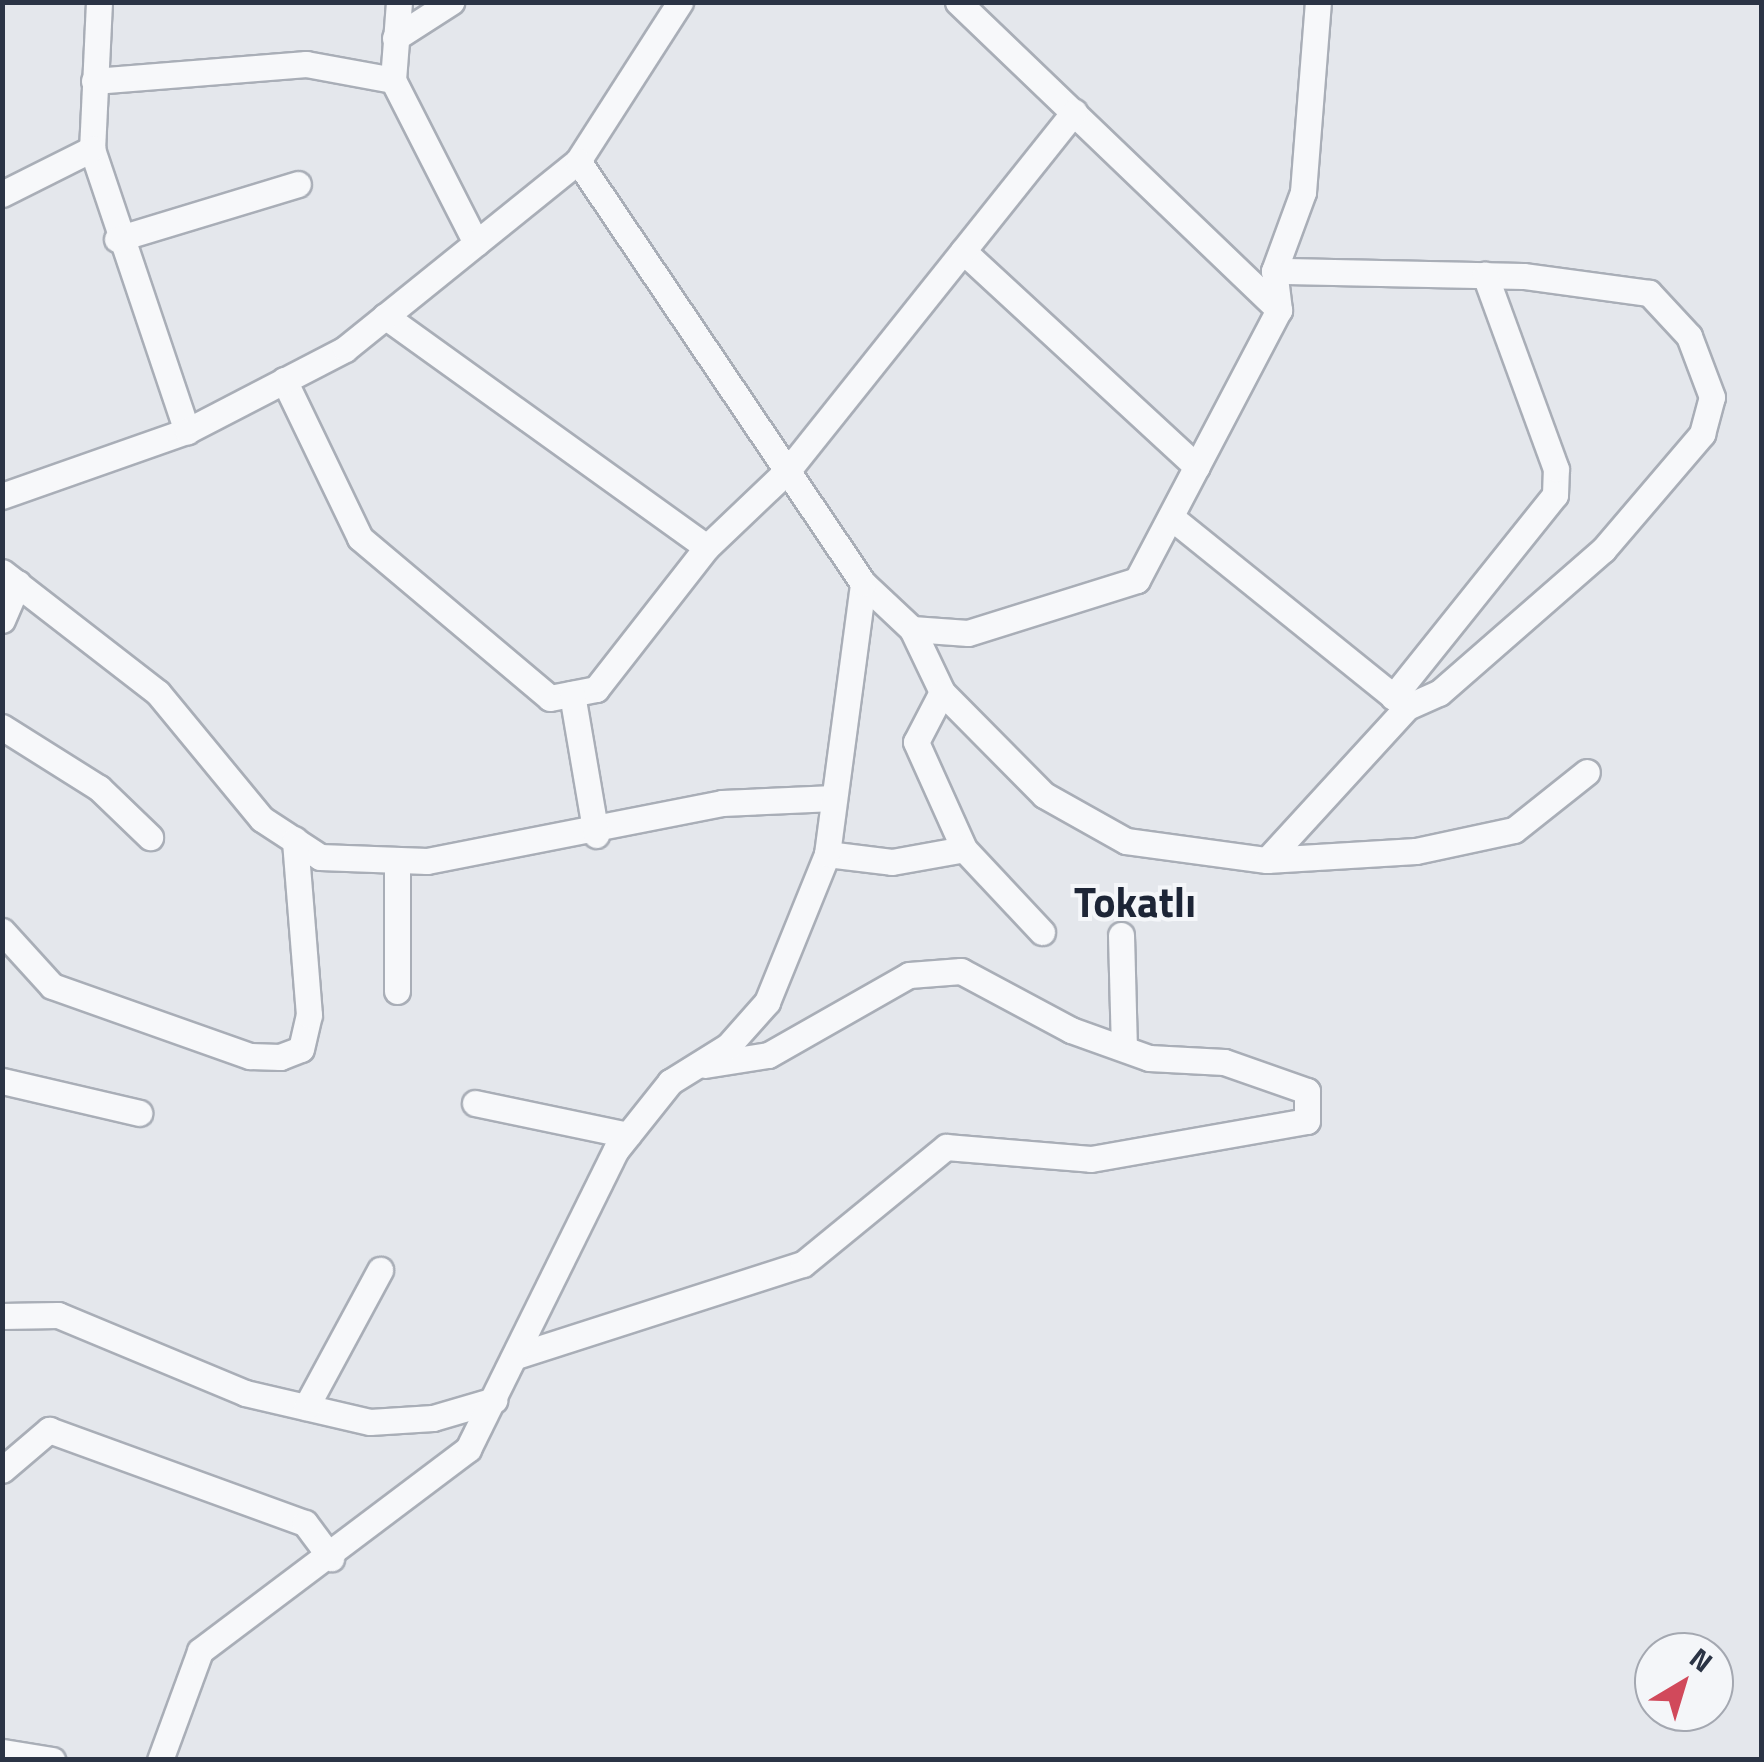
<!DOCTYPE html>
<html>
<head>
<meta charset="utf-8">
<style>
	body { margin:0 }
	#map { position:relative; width:1764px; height:1762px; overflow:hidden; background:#e4e7ec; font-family:"Titillium Web",sans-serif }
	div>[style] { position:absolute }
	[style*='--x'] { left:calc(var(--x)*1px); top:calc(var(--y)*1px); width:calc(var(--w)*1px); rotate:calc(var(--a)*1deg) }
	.roads { filter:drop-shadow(2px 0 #a9aeb7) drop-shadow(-2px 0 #a9aeb7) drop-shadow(0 2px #a9aeb7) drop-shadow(0 -2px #a9aeb7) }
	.minor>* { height:25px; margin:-12.5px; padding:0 12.5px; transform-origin:12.5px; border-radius:12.5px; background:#f7f8fa }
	span { translate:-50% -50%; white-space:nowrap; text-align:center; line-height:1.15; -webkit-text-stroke:8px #f4f6f9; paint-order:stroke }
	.quarter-label { font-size:42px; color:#1d2536; font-weight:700 }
	.frame { position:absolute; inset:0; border:5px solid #2b3445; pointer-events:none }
	.north { position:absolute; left:1634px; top:1632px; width:100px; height:100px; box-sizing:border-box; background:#f4f6f9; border:2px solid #a4a8b1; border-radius:50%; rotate:38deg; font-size:28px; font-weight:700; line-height:40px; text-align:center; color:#2b3445 }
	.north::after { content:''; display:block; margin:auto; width:35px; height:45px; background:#d1495b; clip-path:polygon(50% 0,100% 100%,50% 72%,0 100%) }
</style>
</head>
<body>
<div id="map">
	<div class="roads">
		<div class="minor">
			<div style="--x:99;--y:2;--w:147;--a:92.7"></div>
			<div style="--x:92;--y:149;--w:298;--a:71.4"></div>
			<div style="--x:399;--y:2;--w:78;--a:94.4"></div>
			<div style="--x:393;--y:80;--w:183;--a:63"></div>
			<div style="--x:958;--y:2;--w:445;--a:43.8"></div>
			<div style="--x:395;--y:38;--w:67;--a:-32.7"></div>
			<div style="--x:94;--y:81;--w:213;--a:-4.6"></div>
			<div style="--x:306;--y:64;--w:88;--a:10.4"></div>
			<div style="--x:2;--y:194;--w:101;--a:-26.6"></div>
			<div style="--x:117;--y:239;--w:189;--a:-16.9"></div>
			<div style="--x:963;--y:251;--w:318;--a:42.7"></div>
			<div style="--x:385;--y:316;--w:396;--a:35.7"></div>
			<div style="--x:707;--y:547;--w:113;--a:-43.6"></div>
			<div style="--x:789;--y:469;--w:457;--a:-51.4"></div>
			<div style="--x:284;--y:380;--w:175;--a:64.3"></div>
			<div style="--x:360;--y:538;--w:248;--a:40.1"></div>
			<div style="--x:550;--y:698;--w:47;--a:-11.1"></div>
			<div style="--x:596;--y:689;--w:180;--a:-52"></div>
			<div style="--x:2;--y:496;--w:196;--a:-19.4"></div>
			<div style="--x:187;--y:431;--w:178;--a:-27.4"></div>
			<div style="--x:345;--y:349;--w:299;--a:-38.9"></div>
			<div style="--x:578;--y:161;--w:189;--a:-57.3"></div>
			<div style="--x:1171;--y:517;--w:301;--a:38.9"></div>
			<div style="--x:2;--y:572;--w:197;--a:37.8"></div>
			<div style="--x:158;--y:693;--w:163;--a:50.5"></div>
			<div style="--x:262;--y:819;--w:69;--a:33.2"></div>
			<div style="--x:320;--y:857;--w:107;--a:2.1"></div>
			<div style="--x:427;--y:861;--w:301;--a:-11.1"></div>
			<div style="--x:722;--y:803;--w:112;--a:-2.6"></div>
			<div style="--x:863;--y:583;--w:67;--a:43.2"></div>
			<div style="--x:912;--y:629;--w:70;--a:64.5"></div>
			<div style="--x:942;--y:692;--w:145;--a:45.3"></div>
			<div style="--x:1044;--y:795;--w:94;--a:29.3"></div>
			<div style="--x:1126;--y:841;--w:142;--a:7.7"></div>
			<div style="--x:1267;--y:860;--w:207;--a:-47.5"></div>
			<div style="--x:1407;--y:707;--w:35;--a:-24"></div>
			<div style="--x:1439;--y:693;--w:218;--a:-41.1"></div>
			<div style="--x:1603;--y:550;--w:153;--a:-49.5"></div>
			<div style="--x:1702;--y:434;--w:38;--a:-75"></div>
			<div style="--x:1712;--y:397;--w:65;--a:-110.7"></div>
			<div style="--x:1689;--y:336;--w:59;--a:-132.9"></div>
			<div style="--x:1649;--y:293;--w:127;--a:-172.3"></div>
			<div style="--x:1523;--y:276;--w:249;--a:-178.8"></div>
			<div style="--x:2;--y:620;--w:40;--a:-66.6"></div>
			<div style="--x:912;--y:629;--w:56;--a:4.1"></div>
			<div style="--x:968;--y:633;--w:177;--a:-17.4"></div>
			<div style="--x:1137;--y:580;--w:305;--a:-62.3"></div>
			<div style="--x:1279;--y:310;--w:39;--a:-97"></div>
			<div style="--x:1274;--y:271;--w:84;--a:-69.8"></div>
			<div style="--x:1303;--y:192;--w:191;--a:-85.5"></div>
			<div style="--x:942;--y:692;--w:56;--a:117.5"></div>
			<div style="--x:916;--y:742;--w:117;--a:65.8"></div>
			<div style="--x:964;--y:849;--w:114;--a:46.8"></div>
			<div style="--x:572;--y:694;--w:143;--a:80.3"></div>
			<div style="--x:1393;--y:697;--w:259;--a:-51.3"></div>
			<div style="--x:1555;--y:495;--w:26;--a:-88"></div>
			<div style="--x:1556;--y:469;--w:207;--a:-110.1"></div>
			<div style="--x:2;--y:727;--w:115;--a:32.2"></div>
			<div style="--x:99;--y:788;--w:71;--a:43.9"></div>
			<div style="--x:827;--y:854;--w:65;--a:7"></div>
			<div style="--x:892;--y:862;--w:73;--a:-10.2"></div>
			<div style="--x:397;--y:860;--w:131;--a:90"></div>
			<div style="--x:1267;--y:860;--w:149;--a:-3.5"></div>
			<div style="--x:1416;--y:851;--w:100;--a:-12.1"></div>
			<div style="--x:1514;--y:830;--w:93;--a:-38.5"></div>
			<div style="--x:2;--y:931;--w:74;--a:47.7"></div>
			<div style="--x:52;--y:986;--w:210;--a:19.5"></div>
			<div style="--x:250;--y:1056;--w:30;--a:2"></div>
			<div style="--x:280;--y:1057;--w:22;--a:-21"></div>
			<div style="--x:301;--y:1049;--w:35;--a:-77"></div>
			<div style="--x:309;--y:1015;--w:176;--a:-94.6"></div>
			<div style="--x:1121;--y:935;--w:112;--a:88.5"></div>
			<div style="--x:2;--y:1081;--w:141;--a:13.1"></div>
			<div style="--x:475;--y:1103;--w:156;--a:11.8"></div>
			<div style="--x:2;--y:1316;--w:56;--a:-1"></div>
			<div style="--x:58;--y:1315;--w:203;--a:22.6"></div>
			<div style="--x:245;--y:1393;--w:128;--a:13.1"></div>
			<div style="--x:370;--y:1422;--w:63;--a:-3.6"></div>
			<div style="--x:433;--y:1418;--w:64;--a:-16.4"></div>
			<div style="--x:516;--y:1356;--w:301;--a:-17.8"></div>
			<div style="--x:803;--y:1264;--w:185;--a:-39.3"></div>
			<div style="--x:946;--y:1147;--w:145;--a:4.7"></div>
			<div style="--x:1091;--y:1159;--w:219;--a:-10"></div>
			<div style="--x:1307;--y:1121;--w:30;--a:-90"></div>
			<div style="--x:1307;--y:1091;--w:88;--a:-160.7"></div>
			<div style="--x:1224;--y:1062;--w:75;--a:-176.9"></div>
			<div style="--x:1149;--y:1058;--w:83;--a:-160.3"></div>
			<div style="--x:1071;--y:1030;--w:125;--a:-151.8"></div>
			<div style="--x:961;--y:971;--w:52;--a:175.6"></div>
			<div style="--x:909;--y:975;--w:162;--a:150.4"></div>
			<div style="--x:768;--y:1055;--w:64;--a:171"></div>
			<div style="--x:306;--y:1407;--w:156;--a:-61.6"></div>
			<div style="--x:2;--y:1470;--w:62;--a:-40.4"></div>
			<div style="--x:49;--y:1430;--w:272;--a:20"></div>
			<div style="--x:305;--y:1523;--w:44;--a:53.4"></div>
			<div style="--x:2;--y:1752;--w:51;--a:9.1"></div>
			<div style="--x:160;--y:1760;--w:116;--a:-69.8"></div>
			<div style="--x:200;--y:1651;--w:336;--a:-37"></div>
			<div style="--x:468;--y:1449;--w:334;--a:-63.7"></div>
			<div style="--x:616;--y:1150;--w:87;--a:-51.5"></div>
			<div style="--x:670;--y:1082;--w:68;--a:-31.8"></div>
			<div style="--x:728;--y:1046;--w:59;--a:-48.4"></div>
			<div style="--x:767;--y:1002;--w:160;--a:-67.9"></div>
			<div style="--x:827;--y:854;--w:273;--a:-82.4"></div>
			<div style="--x:863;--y:583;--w:509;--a:-124.03"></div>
		</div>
	</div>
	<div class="quarter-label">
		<span style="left:1135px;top:901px">Tokatlı</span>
	</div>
	<div class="frame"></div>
	<div class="north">N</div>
</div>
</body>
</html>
